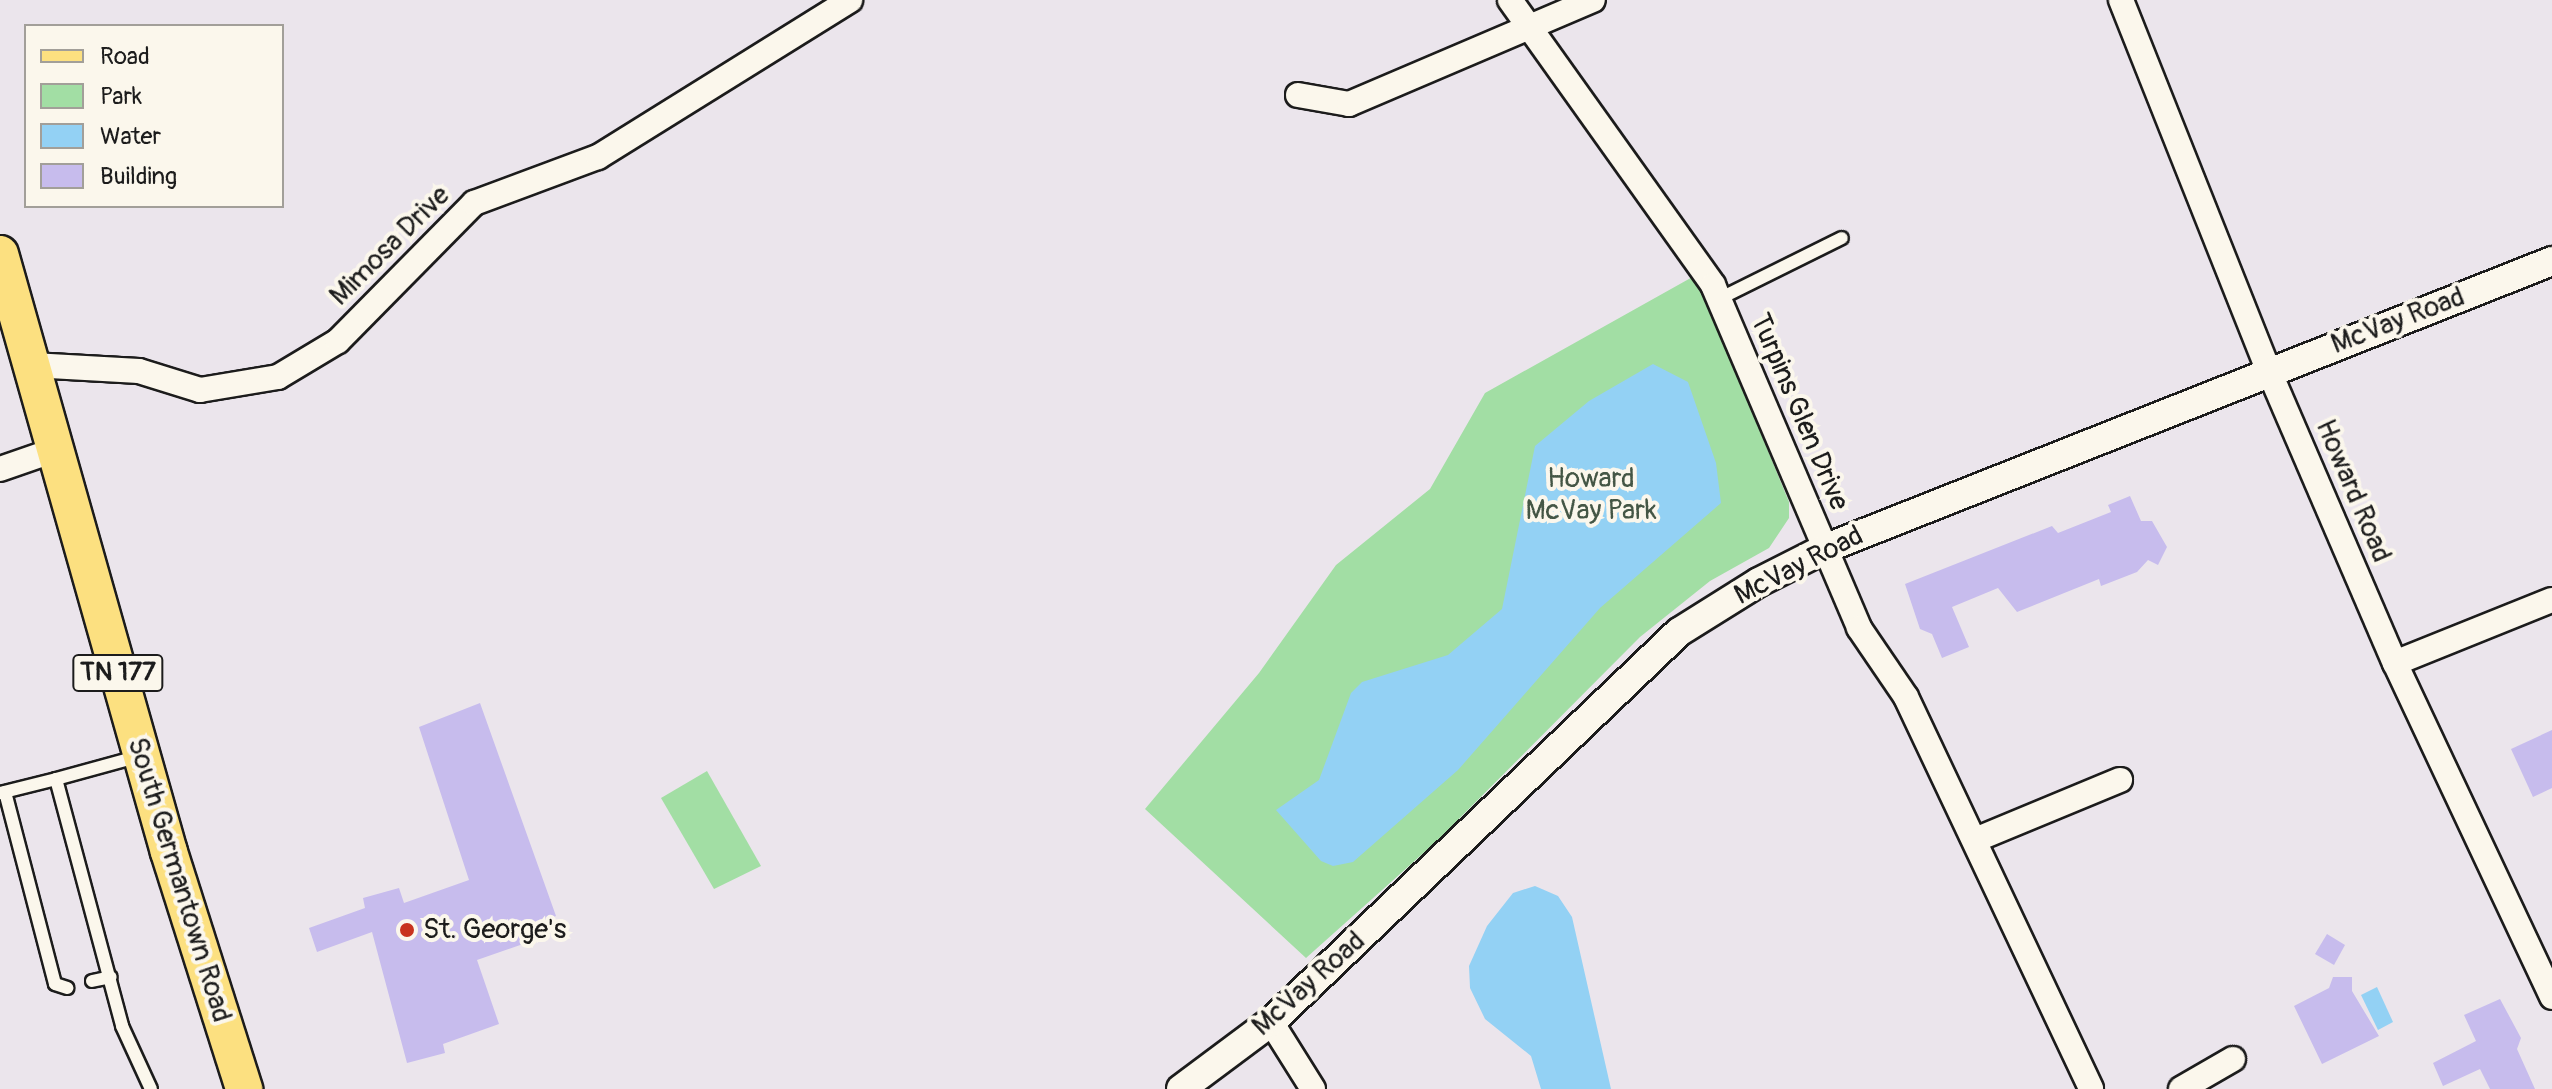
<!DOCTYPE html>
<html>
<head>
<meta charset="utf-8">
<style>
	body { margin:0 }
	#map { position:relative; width:2552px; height:1089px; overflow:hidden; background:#ebe5ec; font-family:Pangolin,sans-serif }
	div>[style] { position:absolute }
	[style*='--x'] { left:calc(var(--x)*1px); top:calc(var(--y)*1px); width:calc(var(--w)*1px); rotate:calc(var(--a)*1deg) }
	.green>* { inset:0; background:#a2dea4 }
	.water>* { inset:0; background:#93d1f4 }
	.building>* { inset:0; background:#c7bced }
	.roads { filter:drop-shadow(2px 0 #1c1c1c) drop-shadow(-2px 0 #1c1c1c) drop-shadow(0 2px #1c1c1c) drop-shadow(0 -2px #1c1c1c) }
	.service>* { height:12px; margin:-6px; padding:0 6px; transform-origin:6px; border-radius:6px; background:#fbf7ec }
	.minor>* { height:24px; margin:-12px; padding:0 12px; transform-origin:12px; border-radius:12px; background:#fbf7ec }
	.tertiary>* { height:28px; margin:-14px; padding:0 14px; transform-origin:14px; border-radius:14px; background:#fbf7ec }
	.primary>* { height:36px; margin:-18px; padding:0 18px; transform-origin:18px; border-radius:18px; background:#fce080 }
	.dots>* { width:22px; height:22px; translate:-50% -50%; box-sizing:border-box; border:4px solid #fbf7ec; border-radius:50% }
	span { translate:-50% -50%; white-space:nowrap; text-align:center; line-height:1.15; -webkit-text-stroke:8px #fbf7ec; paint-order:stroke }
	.shield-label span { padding:2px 6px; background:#fbf7ec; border:2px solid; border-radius:6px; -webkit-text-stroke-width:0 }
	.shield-label { font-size:26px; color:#1c1c1c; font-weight:700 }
	.street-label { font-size:28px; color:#1c1c1c }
	.park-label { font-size:28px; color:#445645 }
	.poi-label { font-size:28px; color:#1c1c1c }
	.left { translate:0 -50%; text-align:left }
	.legend { position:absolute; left:24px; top:24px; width:260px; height:184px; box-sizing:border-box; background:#fbf7ec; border:2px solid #a29f99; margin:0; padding:10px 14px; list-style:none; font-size:24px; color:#1c1c1c }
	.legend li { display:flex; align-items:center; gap:16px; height:40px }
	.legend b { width:40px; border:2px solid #a29f99 }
</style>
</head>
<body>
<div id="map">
	<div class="green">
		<div style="clip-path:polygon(1696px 275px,1789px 502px,1789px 518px,1769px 548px,1710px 581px,1640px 637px,1438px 840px,1306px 958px,1145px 809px,1259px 673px,1336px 565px,1430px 489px,1485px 393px)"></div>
		<div style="clip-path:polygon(707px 771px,761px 866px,714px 889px,661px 798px)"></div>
	</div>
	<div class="water">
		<div style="clip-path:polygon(1653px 364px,1688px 382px,1716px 463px,1721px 503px,1600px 608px,1458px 770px,1353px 862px,1333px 866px,1321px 861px,1276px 810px,1319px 780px,1351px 693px,1362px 682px,1448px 655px,1502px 609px,1535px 446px,1589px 401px)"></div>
		<div style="clip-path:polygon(1535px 886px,1558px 896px,1572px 917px,1611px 1089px,1541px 1089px,1531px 1056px,1485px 1019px,1470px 988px,1469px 966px,1487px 926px,1513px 893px)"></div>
		<div style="clip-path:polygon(2377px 987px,2393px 1022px,2378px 1030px,2361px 995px)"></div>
	</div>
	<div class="building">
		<div style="clip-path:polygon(2130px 496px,2141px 521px,2152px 521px,2167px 547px,2158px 565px,2148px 560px,2137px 572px,2101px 586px,2099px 579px,2017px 612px,1998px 588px,1952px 607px,1969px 647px,1942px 658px,1932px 634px,1920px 629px,1905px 584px,2052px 526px,2058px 533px,2111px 512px,2108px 505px)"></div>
		<div style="clip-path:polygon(480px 703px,556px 916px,544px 921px,549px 935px,477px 960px,499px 1024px,443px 1044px,445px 1053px,407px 1063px,372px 932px,317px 952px,309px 928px,365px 908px,363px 898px,399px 888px,404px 903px,469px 880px,419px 727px)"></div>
		<div style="clip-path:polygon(2552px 730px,2552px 788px,2533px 797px,2511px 749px)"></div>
		<div style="clip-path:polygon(2327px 934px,2345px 945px,2334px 965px,2315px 954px)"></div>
		<div style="clip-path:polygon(2333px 977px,2352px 977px,2352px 991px,2379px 1036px,2322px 1064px,2294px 1006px,2329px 988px)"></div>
		<div style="clip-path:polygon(2500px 999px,2521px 1038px,2517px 1049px,2535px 1089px,2490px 1089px,2480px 1069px,2443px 1086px,2433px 1063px,2476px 1041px,2464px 1015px)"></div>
	</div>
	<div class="roads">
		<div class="service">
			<div style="--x:1719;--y:299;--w:137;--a:-26.4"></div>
			<div style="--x:140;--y:756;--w:87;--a:164.7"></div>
			<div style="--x:56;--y:779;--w:256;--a:75"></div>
			<div style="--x:122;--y:1026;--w:69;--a:65.3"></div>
			<div style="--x:5;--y:792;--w:198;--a:75.4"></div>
			<div style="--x:55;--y:984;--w:13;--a:18"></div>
			<div style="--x:0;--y:793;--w:58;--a:-14"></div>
			<div style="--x:92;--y:981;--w:19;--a:-12"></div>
		</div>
		<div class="minor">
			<div style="--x:1510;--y:0;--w:350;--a:54.5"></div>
			<div style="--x:1713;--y:285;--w:373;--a:66.9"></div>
			<div style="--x:1859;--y:628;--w:83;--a:55.7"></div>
			<div style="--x:1906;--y:697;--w:433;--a:64.7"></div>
			<div style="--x:2121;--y:0;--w:399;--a:68.3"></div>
			<div style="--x:2269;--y:371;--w:318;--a:66.7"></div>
			<div style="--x:2395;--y:663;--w:369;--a:64.8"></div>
			<div style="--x:1298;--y:95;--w:52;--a:10"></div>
			<div style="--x:1349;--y:104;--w:265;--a:-23.1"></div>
			<div style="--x:32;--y:365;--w:107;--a:3.2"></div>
			<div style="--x:139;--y:371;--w:64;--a:17.3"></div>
			<div style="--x:200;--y:390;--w:79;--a:-9.5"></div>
			<div style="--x:278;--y:377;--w:70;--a:-31"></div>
			<div style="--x:338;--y:341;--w:194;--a:-45.4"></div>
			<div style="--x:474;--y:203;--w:132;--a:-20.4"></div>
			<div style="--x:598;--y:157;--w:297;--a:-31.9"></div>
			<div style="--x:0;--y:469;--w:58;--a:-19.1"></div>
			<div style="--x:2395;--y:663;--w:169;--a:-21.9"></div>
			<div style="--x:1975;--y:840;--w:157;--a:-22.5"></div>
			<div style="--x:1271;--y:1022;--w:79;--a:57.9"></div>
			<div style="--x:2181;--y:1089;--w:60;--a:-30"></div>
		</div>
		<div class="tertiary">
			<div style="--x:1181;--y:1089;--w:112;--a:-36.7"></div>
			<div style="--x:1271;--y:1022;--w:564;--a:-43.71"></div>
			<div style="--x:1679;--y:632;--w:94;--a:-32"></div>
			<div style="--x:1759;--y:582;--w:73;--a:-26.9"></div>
			<div style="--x:1824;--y:549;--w:783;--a:-21.58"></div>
		</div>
		<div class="primary">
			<div style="--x:0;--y:254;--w:621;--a:74.22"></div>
			<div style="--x:169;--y:852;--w:249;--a:72.4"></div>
		</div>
	</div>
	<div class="dots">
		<div style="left:407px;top:930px;background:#c8321e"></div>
	</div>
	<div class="shield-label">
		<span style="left:118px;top:673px">TN 177</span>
	</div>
	<div class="street-label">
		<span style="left:390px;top:246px;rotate:-45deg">Mimosa Drive</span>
		<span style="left:2398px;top:321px;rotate:-21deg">McVay Road</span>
		<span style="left:1799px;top:412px;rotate:67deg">Turpins Glen Drive</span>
		<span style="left:2353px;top:491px;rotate:67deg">Howard Road</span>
		<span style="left:1799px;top:566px;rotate:-27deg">McVay Road</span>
		<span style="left:179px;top:880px;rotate:73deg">South Germantown Road</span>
		<span style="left:1309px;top:984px;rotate:-42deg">McVay Road</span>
	</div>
	<div class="park-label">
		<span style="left:1591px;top:495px">Howard<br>McVay Park</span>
	</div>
	<div class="poi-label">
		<span class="left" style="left:423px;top:930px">St. George's</span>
	</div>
	<ul class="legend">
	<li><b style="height:10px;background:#fce080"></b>Road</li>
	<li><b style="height:22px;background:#a2dea4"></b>Park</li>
	<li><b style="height:22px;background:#93d1f4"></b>Water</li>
	<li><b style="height:22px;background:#c7bced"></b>Building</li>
	</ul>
</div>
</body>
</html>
